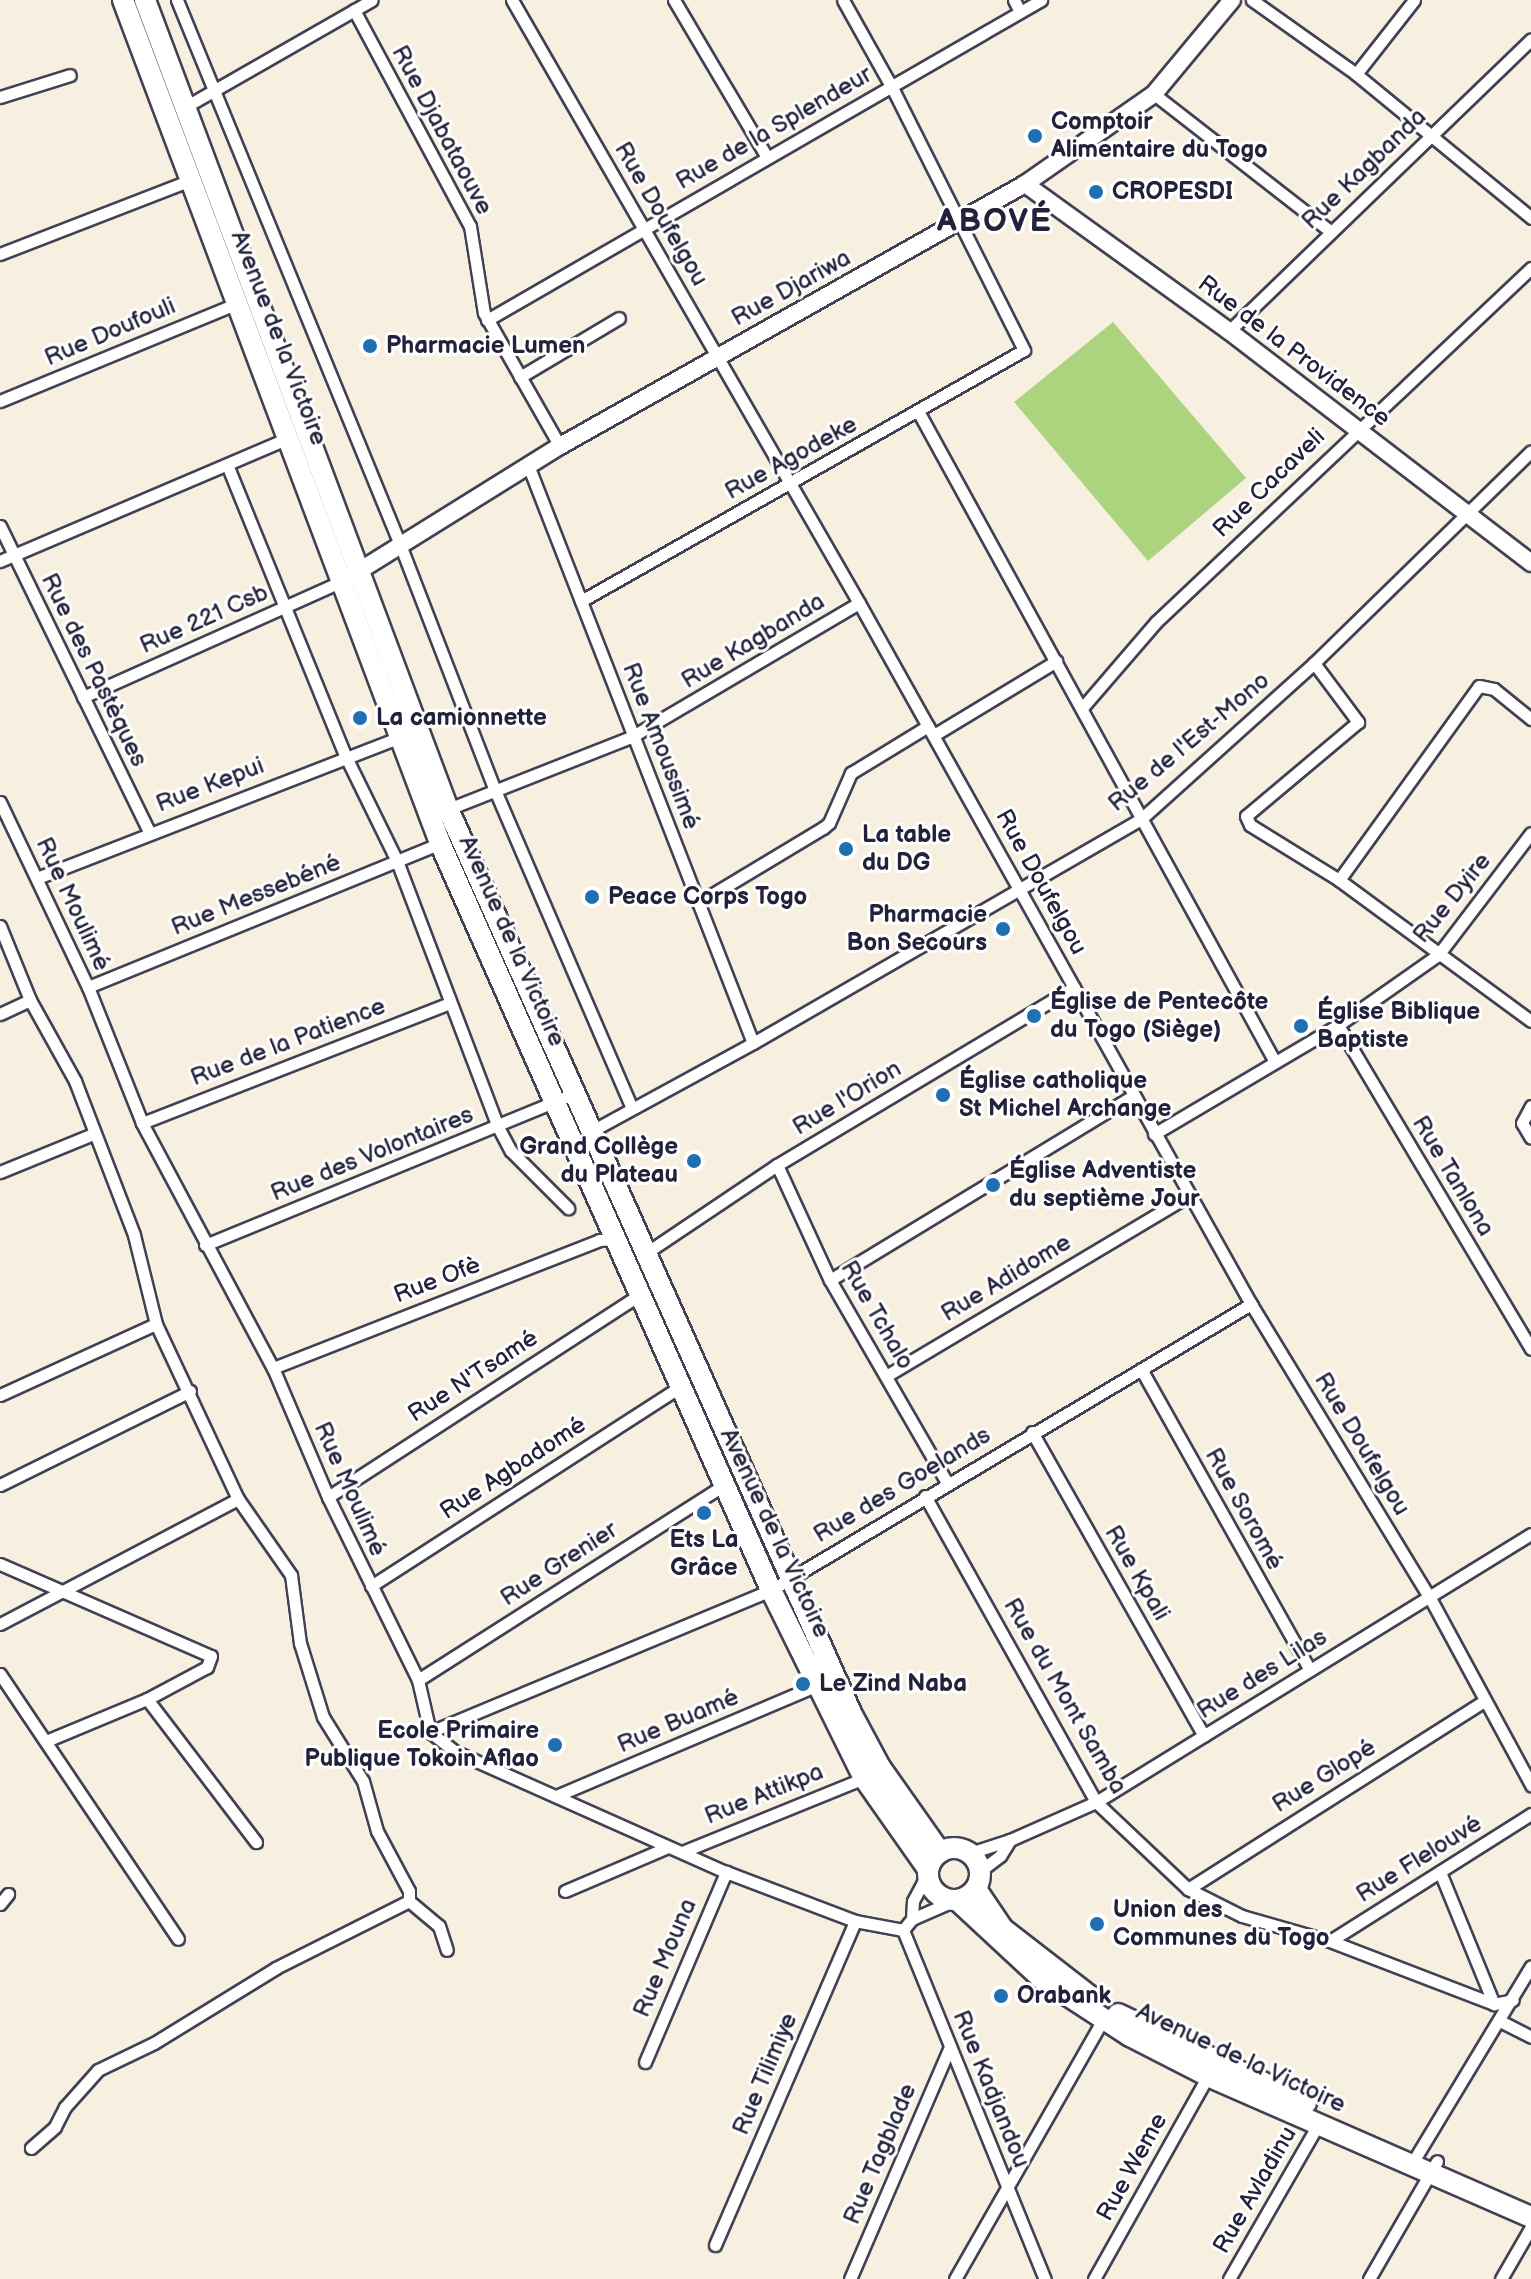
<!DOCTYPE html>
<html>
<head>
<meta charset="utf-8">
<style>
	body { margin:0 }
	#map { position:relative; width:1531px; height:2279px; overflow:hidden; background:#f7f0e1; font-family:"Balsamiq Sans",sans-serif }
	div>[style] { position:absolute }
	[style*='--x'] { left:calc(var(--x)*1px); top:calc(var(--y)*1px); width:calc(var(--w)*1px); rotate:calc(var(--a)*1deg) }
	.green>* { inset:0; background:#acd47e }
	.roads { filter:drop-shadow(2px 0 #424154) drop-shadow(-2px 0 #424154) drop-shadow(0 2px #424154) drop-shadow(0 -2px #424154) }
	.street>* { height:11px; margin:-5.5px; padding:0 5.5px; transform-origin:5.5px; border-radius:5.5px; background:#fff }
	.secondary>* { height:16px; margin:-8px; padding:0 8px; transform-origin:8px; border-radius:8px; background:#fff }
	.highway>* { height:20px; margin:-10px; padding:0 10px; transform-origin:10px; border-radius:10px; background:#fff }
	.highway>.ring { margin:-10px; padding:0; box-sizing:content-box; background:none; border:20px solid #fff; border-radius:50% }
	.dots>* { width:22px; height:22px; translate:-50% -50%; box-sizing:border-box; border:4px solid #fff; border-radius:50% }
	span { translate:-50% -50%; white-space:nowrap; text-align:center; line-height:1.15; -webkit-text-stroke:6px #fff; paint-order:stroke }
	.poi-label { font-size:24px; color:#22223b; font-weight:700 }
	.left { translate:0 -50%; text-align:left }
	.right { translate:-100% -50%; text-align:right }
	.street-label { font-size:24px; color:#22223b }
	.district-label { font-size:32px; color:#22223b; font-weight:700; letter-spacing:2px }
</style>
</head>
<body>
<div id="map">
	<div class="green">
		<div style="clip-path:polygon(1113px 322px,1246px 478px,1148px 561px,1014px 402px)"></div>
	</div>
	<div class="roads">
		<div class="street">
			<div style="--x:177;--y:0;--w:591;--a:67.73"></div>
			<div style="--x:401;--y:547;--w:258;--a:68.9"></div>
			<div style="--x:494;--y:788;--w:348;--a:66.7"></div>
			<div style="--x:512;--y:0;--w:696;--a:60.08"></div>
			<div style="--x:859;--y:603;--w:803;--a:60.79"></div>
			<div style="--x:1251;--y:1304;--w:344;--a:58.7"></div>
			<div style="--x:1430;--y:1598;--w:213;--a:61.6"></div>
			<div style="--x:674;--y:0;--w:182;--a:59.4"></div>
			<div style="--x:1014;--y:0;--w:13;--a:63"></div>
			<div style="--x:1252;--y:0;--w:128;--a:35.4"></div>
			<div style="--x:1356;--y:74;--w:227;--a:39.4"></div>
			<div style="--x:354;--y:10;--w:245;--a:61.8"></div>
			<div style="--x:470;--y:226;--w:88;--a:80.9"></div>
			<div style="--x:484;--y:313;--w:153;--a:60.3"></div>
			<div style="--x:1356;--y:74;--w:94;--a:-51.9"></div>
			<div style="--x:1154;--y:94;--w:224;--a:37.9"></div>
			<div style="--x:0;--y:97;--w:73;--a:-17.4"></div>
			<div style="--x:185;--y:107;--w:215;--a:-29.8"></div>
			<div style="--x:0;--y:254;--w:205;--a:-21.2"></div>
			<div style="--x:487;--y:320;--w:640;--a:-30.01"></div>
			<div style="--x:1229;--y:331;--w:420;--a:-44"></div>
			<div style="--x:520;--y:377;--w:115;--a:-30.8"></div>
			<div style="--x:0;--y:401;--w:257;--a:-22.4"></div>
			<div style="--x:919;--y:413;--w:740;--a:61.25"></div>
			<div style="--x:528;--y:465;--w:620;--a:68.73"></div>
			<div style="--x:228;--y:467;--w:313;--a:67.9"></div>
			<div style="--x:346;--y:757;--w:116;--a:63.9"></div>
			<div style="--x:397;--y:861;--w:285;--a:69.2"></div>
			<div style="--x:498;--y:1127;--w:27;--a:62"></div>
			<div style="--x:511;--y:1151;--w:81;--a:45"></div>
			<div style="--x:0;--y:526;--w:340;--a:64"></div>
			<div style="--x:0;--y:561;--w:314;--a:-23.1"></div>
			<div style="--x:581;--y:601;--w:509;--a:-29.54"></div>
			<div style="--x:1024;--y:350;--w:296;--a:-116.7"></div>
			<div style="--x:891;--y:86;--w:98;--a:-119.2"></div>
			<div style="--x:1314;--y:663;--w:74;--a:53.3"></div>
			<div style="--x:1358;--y:722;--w:146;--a:140"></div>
			<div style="--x:1246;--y:816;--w:10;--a:66"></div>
			<div style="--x:1250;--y:825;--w:105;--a:31.7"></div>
			<div style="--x:1339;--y:880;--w:238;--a:36.3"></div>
			<div style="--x:83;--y:697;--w:284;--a:-24.1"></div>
			<div style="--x:1082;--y:708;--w:113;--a:-49.3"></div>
			<div style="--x:1156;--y:622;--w:516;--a:-43.35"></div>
			<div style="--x:934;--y:735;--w:143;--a:-31.2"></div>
			<div style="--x:0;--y:802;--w:205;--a:64.6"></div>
			<div style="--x:88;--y:987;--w:146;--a:68.3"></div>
			<div style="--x:142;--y:1123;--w:278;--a:61.9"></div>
			<div style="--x:273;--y:1368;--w:140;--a:66.9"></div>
			<div style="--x:328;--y:1497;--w:204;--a:63.8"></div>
			<div style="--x:418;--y:1680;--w:53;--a:77"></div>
			<div style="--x:430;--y:1732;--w:33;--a:38"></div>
			<div style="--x:456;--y:1752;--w:295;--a:24"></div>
			<div style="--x:726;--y:1872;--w:138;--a:20.8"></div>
			<div style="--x:855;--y:1921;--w:49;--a:10.6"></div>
			<div style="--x:448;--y:809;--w:199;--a:-21.5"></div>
			<div style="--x:633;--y:736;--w:262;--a:-30.5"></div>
			<div style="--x:37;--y:878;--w:390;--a:-21.2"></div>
			<div style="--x:1339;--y:880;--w:239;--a:-54.2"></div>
			<div style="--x:1479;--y:686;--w:15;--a:11"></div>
			<div style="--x:1494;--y:689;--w:48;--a:39"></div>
			<div style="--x:698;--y:903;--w:146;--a:-31"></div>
			<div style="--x:823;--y:828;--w:8;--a:-40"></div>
			<div style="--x:829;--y:823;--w:55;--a:-66.3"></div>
			<div style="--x:851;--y:773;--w:90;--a:-31.4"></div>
			<div style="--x:0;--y:926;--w:80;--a:67.9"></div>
			<div style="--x:30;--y:1000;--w:93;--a:60.9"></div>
			<div style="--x:75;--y:1081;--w:165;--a:69"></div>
			<div style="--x:134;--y:1235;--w:92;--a:76.1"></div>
			<div style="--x:156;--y:1324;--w:193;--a:64.9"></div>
			<div style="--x:238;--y:1499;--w:93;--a:55.1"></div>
			<div style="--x:291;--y:1575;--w:69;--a:82.5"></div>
			<div style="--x:300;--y:1643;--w:77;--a:72.7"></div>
			<div style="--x:323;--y:1717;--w:75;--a:58"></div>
			<div style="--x:363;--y:1781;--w:52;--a:74.4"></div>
			<div style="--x:377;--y:1831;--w:68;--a:61.9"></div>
			<div style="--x:409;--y:1891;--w:10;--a:90"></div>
			<div style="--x:409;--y:1901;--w:149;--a:153.3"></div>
			<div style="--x:276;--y:1968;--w:143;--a:148.4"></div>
			<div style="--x:154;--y:2043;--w:62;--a:154.3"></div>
			<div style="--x:98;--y:2070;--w:50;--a:131.7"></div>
			<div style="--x:65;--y:2107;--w:22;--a:117"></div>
			<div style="--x:55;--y:2127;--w:32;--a:139"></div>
			<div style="--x:88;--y:987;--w:380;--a:-22.2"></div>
			<div style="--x:0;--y:1014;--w:33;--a:-25"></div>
			<div style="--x:1338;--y:1025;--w:377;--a:59.2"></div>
			<div style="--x:1531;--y:1106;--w:19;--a:118"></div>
			<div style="--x:1522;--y:1123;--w:17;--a:59"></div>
			<div style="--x:142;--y:1123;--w:330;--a:-21.3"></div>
			<div style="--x:588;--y:1133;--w:188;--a:-28.6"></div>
			<div style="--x:753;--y:1043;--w:448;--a:-30"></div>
			<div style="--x:1141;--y:819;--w:233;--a:-42"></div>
			<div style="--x:1314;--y:663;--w:303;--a:-44.3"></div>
			<div style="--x:1154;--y:1134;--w:214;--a:-30.6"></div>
			<div style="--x:1338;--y:1025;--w:122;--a:-35"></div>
			<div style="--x:1438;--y:955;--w:153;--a:-52.7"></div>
			<div style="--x:777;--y:1165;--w:127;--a:65.3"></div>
			<div style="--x:830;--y:1280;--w:234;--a:60"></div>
			<div style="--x:0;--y:1172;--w:100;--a:-22.2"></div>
			<div style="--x:205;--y:1245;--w:398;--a:-22.3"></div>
			<div style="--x:646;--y:1253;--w:158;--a:-33.9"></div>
			<div style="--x:777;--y:1165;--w:346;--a:-30.9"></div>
			<div style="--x:830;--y:1280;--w:354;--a:-31.3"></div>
			<div style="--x:273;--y:1368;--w:350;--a:-21.4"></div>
			<div style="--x:599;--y:1240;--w:18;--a:-3"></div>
			<div style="--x:1141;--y:1369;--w:345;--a:60.7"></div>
			<div style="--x:886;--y:1376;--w:354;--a:-30.8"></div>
			<div style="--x:0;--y:1395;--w:171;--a:-24.5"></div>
			<div style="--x:1032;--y:1432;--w:349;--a:60.5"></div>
			<div style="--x:0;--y:1485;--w:212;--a:-26.3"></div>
			<div style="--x:925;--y:1496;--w:351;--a:60.8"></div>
			<div style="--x:1096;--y:1802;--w:127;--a:43.4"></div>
			<div style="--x:1188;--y:1889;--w:60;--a:26.6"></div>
			<div style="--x:1242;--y:1916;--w:91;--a:15.9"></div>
			<div style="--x:1330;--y:1941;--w:176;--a:21"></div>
			<div style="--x:1494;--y:2004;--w:19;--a:-12"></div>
			<div style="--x:328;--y:1497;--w:374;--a:-33"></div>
			<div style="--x:0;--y:1564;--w:230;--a:23.6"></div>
			<div style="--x:211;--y:1656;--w:12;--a:110"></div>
			<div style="--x:207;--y:1667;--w:68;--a:151.9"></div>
			<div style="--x:147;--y:1699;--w:109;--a:157.4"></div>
			<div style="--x:371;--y:1586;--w:368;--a:-32.8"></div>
			<div style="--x:0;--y:1624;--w:269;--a:-27.7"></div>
			<div style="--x:0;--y:1674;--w:319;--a:56.1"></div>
			<div style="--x:418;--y:1680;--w:363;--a:-32.5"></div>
			<div style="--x:147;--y:1699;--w:180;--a:52.7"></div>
			<div style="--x:430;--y:1732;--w:369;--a:-22.6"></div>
			<div style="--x:771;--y:1590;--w:559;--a:-30.79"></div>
			<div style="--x:556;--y:1796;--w:285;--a:-23"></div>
			<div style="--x:682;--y:1852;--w:196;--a:-22.1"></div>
			<div style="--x:970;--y:1853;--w:42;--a:-18"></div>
			<div style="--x:1010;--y:1840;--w:94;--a:-23.8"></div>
			<div style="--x:1096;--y:1802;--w:511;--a:-31.64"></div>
			<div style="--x:980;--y:1871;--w:25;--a:-37"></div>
			<div style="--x:1000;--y:1856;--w:19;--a:-58"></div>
			<div style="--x:1440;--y:1872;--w:143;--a:67.8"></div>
			<div style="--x:1188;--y:1889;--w:351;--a:-32.4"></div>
			<div style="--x:565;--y:1891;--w:112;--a:-23.1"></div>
			<div style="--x:409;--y:1901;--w:39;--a:40"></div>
			<div style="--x:439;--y:1926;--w:25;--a:72"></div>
			<div style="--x:0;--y:1904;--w:13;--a:-51"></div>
			<div style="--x:912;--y:1919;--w:18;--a:-87"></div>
			<div style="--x:913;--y:1901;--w:32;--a:-62"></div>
			<div style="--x:903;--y:1930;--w:377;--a:67.9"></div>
			<div style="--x:903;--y:1930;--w:14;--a:-51"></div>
			<div style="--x:912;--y:1919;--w:45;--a:-23.7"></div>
			<div style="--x:1330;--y:1941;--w:238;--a:-32.3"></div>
			<div style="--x:1500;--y:2021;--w:35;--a:27"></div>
			<div style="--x:645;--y:2062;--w:207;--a:-66.9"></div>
			<div style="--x:1411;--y:2165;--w:232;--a:-58.9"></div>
			<div style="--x:715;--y:2245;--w:353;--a:-66.6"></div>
			<div style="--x:850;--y:2279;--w:253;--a:-66.7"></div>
			<div style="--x:955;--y:2279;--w:297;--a:-60.3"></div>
			<div style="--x:1094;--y:2279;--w:233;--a:-60.7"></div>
			<div style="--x:1229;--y:2279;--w:180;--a:-60"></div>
			<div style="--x:1369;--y:2279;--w:136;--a:-60"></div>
			<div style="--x:1501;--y:2279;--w:60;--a:-60"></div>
		</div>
		<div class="secondary">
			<div style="--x:1025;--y:184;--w:251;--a:35.8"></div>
			<div style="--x:1229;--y:331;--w:381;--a:37.5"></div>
			<div style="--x:351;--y:576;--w:246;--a:-31.9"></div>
			<div style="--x:560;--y:446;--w:534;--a:-29.4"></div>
			<div style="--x:1025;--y:184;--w:157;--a:-34.9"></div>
			<div style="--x:1154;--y:94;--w:122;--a:-50.3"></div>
		</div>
		<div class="highway">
			<div style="--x:123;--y:0;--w:901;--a:69.39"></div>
			<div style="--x:440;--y:843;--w:817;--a:66.1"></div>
			<div style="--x:771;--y:1590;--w:210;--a:63.7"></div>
			<div style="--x:864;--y:1778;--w:111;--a:54.9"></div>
			<div style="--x:145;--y:0;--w:864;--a:69.47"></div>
			<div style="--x:448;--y:809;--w:990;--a:65.97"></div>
			<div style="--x:851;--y:1713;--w:61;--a:61.8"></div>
			<div style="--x:880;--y:1767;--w:104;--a:54.8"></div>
			<div class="ring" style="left:928px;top:1848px;width:32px;height:32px"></div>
			<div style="--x:976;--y:1889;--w:48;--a:56"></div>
			<div style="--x:1003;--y:1929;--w:111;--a:37.7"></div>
			<div style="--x:957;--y:1900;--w:115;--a:42.9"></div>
			<div style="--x:1041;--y:1978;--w:106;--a:33.1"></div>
			<div style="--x:1130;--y:2036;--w:88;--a:27.1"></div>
			<div style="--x:1208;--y:2076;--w:352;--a:23.6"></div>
			<div style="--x:1118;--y:2014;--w:208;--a:25.3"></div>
		</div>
	</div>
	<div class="dots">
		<div style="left:1035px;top:136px;background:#1f6fb2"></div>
		<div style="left:1096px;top:192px;background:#1f6fb2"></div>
		<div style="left:370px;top:346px;background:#1f6fb2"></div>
		<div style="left:360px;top:718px;background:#1f6fb2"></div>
		<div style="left:846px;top:849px;background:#1f6fb2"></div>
		<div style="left:592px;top:897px;background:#1f6fb2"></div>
		<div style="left:1003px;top:929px;background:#1f6fb2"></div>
		<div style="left:1034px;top:1016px;background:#1f6fb2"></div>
		<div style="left:1301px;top:1026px;background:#1f6fb2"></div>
		<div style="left:943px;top:1095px;background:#1f6fb2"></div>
		<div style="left:694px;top:1161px;background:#1f6fb2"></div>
		<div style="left:993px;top:1185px;background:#1f6fb2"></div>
		<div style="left:704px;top:1513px;background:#1f6fb2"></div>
		<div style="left:803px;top:1684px;background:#1f6fb2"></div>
		<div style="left:555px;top:1745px;background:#1f6fb2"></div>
		<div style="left:1097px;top:1924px;background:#1f6fb2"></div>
		<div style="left:1001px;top:1996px;background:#1f6fb2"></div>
	</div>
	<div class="poi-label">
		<span class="left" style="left:1051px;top:136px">Comptoir<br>Alimentaire du Togo</span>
		<span class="left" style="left:1112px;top:192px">CROPESDI</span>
		<span class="left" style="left:386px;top:346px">Pharmacie Lumen</span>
		<span class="left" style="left:376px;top:718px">La camionnette</span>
		<span class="left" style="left:862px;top:849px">La table<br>du DG</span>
		<span class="left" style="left:608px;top:897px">Peace Corps Togo</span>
		<span class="right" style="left:987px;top:929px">Pharmacie<br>Bon Secours</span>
		<span class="left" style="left:1050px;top:1016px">Église de Pentecôte<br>du Togo (Siège)</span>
		<span class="left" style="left:1317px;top:1026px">Église Biblique<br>Baptiste</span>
		<span class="left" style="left:959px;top:1095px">Église catholique<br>St Michel Archange</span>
		<span class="right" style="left:678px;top:1161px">Grand Collège<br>du Plateau</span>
		<span class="left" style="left:1009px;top:1185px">Église Adventiste<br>du septième Jour</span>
		<span style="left:704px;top:1554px">Ets La<br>Grâce</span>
		<span class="left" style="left:819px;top:1684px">Le Zind Naba</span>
		<span class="right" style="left:539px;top:1745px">Ecole Primaire<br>Publique Tokoin Aflao</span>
		<span class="left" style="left:1113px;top:1924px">Union des<br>Communes du Togo</span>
		<span class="left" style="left:1017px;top:1996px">Orabank</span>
	</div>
	<div class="street-label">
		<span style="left:774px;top:128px;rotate:-30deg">Rue de la Splendeur</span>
		<span style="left:442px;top:130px;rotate:62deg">Rue Djabataouve</span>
		<span style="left:1364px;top:169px;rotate:-44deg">Rue Kagbanda</span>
		<span style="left:661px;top:214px;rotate:60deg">Rue Doufelgou</span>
		<span style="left:791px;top:288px;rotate:-29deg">Rue Djariwa</span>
		<span style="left:110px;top:332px;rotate:-23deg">Rue Doufouli</span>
		<span style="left:279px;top:338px;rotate:69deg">Avenue de la Victoire</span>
		<span style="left:1294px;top:351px;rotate:37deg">Rue de la Providence</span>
		<span style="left:791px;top:458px;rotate:-29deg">Rue Agodeke</span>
		<span style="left:1269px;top:483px;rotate:-44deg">Rue Cacaveli</span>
		<span style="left:204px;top:619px;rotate:-24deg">Rue 221 Csb</span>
		<span style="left:753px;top:641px;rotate:-31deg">Rue Kagbanda</span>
		<span style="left:94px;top:670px;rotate:64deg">Rue des Pastèques</span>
		<span style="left:1189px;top:742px;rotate:-40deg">Rue de l'Est-Mono</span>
		<span style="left:661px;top:746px;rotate:69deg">Rue Amoussimé</span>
		<span style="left:210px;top:785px;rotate:-21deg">Rue Kepui</span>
		<span style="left:1041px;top:882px;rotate:61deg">Rue Doufelgou</span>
		<span style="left:256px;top:895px;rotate:-22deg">Rue Messebéné</span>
		<span style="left:1452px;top:898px;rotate:-51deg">Rue Dyire</span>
		<span style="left:73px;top:904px;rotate:65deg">Rue Moulimé</span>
		<span style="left:512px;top:941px;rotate:66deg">Avenue de la Victoire</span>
		<span style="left:288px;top:1042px;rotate:-21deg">Rue de la Patience</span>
		<span style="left:847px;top:1098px;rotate:-31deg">Rue l'Orion</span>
		<span style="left:372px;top:1154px;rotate:-22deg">Rue des Volontaires</span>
		<span style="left:1453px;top:1176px;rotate:59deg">Rue Tanlona</span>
		<span style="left:1006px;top:1278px;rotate:-31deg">Rue Adidome</span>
		<span style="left:437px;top:1280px;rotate:-21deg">Rue Ofè</span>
		<span style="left:877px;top:1315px;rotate:60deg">Rue Tchalo</span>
		<span style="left:473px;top:1376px;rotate:-33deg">Rue N'Tsamé</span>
		<span style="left:1362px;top:1444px;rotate:59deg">Rue Doufelgou</span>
		<span style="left:513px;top:1468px;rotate:-33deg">Rue Agbadomé</span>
		<span style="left:902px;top:1485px;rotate:-31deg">Rue des Goelands</span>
		<span style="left:350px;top:1489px;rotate:66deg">Rue Moulimé</span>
		<span style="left:1244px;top:1509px;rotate:61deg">Rue Soromé</span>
		<span style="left:775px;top:1533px;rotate:65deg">Avenue de la Victoire</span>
		<span style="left:559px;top:1564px;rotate:-33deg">Rue Grenier</span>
		<span style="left:1137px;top:1573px;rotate:60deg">Rue Kpali</span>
		<span style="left:1262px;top:1674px;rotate:-32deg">Rue des Lilas</span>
		<span style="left:1065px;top:1696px;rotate:60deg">Rue du Mont Samba</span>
		<span style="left:678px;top:1721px;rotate:-23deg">Rue Buamé</span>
		<span style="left:1324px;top:1776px;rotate:-32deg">Rue Glopé</span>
		<span style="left:764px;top:1794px;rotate:-22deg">Rue Attikpa</span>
		<span style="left:1419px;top:1859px;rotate:-32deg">Rue Flelouvé</span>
		<span style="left:665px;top:1958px;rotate:-67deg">Rue Mouna</span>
		<span style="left:1241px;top:2058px;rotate:25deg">Avenue de la Victoire</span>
		<span style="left:765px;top:2074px;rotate:-67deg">Rue Tilimiye</span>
		<span style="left:991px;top:2089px;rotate:68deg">Rue Kadjandou</span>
		<span style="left:880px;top:2154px;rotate:-67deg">Rue Tagblade</span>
		<span style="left:1132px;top:2167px;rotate:-61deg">Rue Weme</span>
		<span style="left:1255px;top:2190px;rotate:-60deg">Rue Avladinu</span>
	</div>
	<div class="district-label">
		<span style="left:995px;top:222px">ABOVÉ</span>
	</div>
</div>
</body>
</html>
